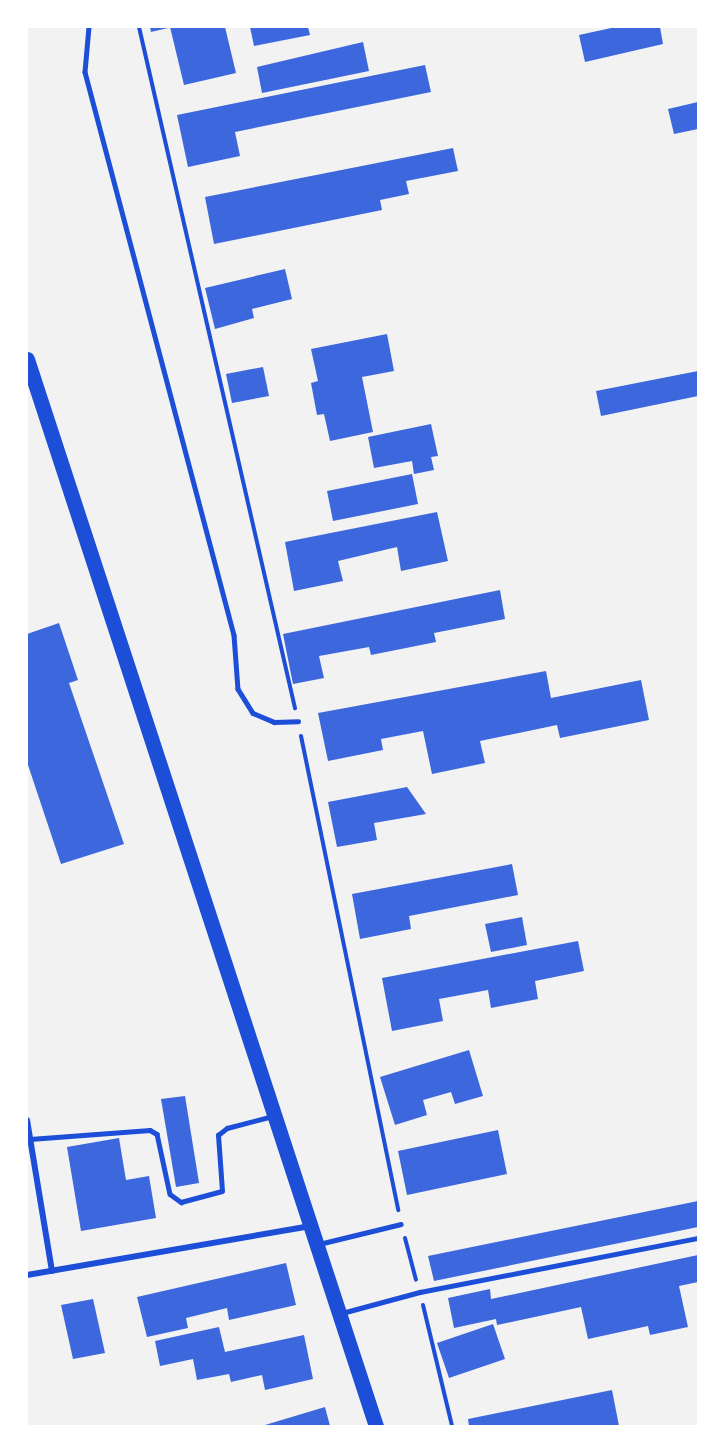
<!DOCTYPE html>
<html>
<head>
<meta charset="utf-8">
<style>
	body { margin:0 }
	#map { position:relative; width:725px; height:1453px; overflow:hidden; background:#f2f2f2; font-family:"Golos Text",sans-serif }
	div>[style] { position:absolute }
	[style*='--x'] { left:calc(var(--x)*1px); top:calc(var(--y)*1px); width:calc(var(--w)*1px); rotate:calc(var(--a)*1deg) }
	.building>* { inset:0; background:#3d67dc }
	.path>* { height:4px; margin:-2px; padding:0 2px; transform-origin:2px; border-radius:2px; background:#1d4ed8 }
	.service>* { height:4.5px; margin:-2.25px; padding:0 2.25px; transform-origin:2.25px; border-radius:2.25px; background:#1d4ed8 }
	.minor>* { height:6px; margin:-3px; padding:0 3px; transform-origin:3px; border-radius:3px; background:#1d4ed8 }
	.primary>* { height:15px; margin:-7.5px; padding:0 7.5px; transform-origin:7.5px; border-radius:7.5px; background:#1d4ed8 }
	span { translate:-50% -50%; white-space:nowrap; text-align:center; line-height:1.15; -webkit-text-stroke:5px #fff; paint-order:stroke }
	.frame { position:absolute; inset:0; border:28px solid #fff; pointer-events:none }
</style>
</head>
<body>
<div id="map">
	<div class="building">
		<div style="clip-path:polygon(150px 27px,167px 27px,168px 28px,151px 32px)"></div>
		<div style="clip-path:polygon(170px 27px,225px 27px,236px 73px,184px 85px)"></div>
		<div style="clip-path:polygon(250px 27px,308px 27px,310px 35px,254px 46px)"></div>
		<div style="clip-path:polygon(616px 27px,660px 27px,663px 44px,585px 62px,579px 35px)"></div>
		<div style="clip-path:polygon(363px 42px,369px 71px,262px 93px,257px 67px)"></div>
		<div style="clip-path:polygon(425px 65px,431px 92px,235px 132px,240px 156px,188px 167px,177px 115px)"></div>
		<div style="clip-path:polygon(698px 102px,698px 129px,674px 134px,668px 109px)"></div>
		<div style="clip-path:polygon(453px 148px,458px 171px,406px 181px,409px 194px,380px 200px,382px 210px,214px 244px,205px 197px)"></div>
		<div style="clip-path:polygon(285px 269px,292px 299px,252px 309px,254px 318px,215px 329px,205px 288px)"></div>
		<div style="clip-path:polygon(387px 334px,394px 371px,362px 377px,373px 432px,330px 441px,324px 414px,317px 415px,311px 383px,318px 381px,311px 349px)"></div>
		<div style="clip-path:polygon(263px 367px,269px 396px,232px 403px,226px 374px)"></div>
		<div style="clip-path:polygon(698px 371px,698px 396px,601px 416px,596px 391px)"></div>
		<div style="clip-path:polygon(431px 424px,438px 456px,431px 457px,434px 470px,414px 474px,412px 461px,374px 468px,368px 437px)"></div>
		<div style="clip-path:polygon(412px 474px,418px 504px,333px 521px,327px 491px)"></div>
		<div style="clip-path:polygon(437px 512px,448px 561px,401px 571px,397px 547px,338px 561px,343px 581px,294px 591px,285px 542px)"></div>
		<div style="clip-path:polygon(500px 590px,505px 619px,434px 633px,436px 642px,371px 655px,369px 647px,319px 656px,324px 678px,293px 684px,283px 634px)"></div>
		<div style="clip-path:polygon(59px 623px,78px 680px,69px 683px,124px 844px,61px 864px,27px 762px,27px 634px)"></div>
		<div style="clip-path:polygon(546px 671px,551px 698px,641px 680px,649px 720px,560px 738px,557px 725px,480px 741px,485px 763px,432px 774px,423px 731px,381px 739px,383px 750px,328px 761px,318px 713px)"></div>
		<div style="clip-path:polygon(407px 787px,426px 814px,374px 823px,377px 840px,337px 847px,328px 802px)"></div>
		<div style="clip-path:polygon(512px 864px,518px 895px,409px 916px,411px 929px,360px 939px,352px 894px)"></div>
		<div style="clip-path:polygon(522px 917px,527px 945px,491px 952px,485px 924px)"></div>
		<div style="clip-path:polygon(578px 941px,584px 971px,535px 981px,538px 999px,491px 1008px,488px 990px,439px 999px,443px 1021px,392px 1031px,382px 978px)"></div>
		<div style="clip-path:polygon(469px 1050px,483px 1096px,455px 1104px,451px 1092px,423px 1100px,427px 1115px,395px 1125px,380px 1077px)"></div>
		<div style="clip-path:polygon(185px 1096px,199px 1183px,176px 1187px,161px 1099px)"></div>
		<div style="clip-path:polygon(498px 1130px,507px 1174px,407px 1195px,398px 1151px)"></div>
		<div style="clip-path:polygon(119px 1138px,126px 1180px,149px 1176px,156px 1218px,81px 1231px,67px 1147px)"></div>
		<div style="clip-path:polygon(698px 1201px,698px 1227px,434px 1281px,428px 1256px)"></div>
		<div style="clip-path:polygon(698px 1255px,698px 1282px,679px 1286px,688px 1327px,650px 1335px,648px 1326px,588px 1339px,581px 1307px,497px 1325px,496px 1319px,454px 1328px,448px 1298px,490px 1289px,491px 1299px)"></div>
		<div style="clip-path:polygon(286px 1263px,296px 1305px,229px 1320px,227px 1308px,186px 1318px,188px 1328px,147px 1337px,137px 1297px)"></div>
		<div style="clip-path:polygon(93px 1299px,105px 1353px,73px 1359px,61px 1305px)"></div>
		<div style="clip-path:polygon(493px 1324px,505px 1359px,449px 1378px,437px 1343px)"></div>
		<div style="clip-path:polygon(219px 1327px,225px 1352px,304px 1335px,313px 1379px,265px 1390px,262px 1375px,231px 1382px,229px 1374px,197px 1380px,193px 1359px,160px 1366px,155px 1341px)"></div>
		<div style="clip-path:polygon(612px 1390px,619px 1426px,469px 1426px,468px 1419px)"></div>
		<div style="clip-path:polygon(325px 1407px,330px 1426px,265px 1426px,265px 1425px)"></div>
	</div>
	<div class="path">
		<div style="--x:139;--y:27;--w:699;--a:77.1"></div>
		<div style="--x:301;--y:736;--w:484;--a:78.4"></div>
		<div style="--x:405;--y:1238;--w:43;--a:75.3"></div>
		<div style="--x:423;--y:1305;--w:124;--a:76.5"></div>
	</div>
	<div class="service">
		<div style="--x:89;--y:27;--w:45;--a:95.1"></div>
		<div style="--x:85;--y:72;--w:582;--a:75.18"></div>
		<div style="--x:234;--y:635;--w:54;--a:85.8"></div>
		<div style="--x:238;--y:689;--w:28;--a:58"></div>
		<div style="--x:253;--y:713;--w:23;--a:23"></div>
		<div style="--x:274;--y:722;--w:24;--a:-2"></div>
		<div style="--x:30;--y:1139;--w:120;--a:-4.3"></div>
		<div style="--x:150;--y:1130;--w:8;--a:30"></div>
		<div style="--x:157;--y:1134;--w:61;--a:77.8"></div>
		<div style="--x:170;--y:1194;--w:14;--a:36"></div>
		<div style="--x:181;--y:1202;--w:42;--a:-15"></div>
		<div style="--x:222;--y:1191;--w:56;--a:-94.1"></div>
		<div style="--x:218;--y:1135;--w:11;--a:-38"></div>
		<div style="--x:227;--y:1128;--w:48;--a:-14.6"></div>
		<div style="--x:319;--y:1244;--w:84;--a:-13.7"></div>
		<div style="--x:342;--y:1313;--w:81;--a:-15.1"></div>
		<div style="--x:420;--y:1292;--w:283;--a:-11"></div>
	</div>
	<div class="minor">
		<div style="--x:27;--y:1120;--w:153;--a:80.6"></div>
		<div style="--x:27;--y:1275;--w:288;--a:-9.8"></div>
	</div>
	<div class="primary">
		<div style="--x:27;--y:359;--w:1123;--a:71.89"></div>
	</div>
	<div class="frame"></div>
</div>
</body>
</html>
